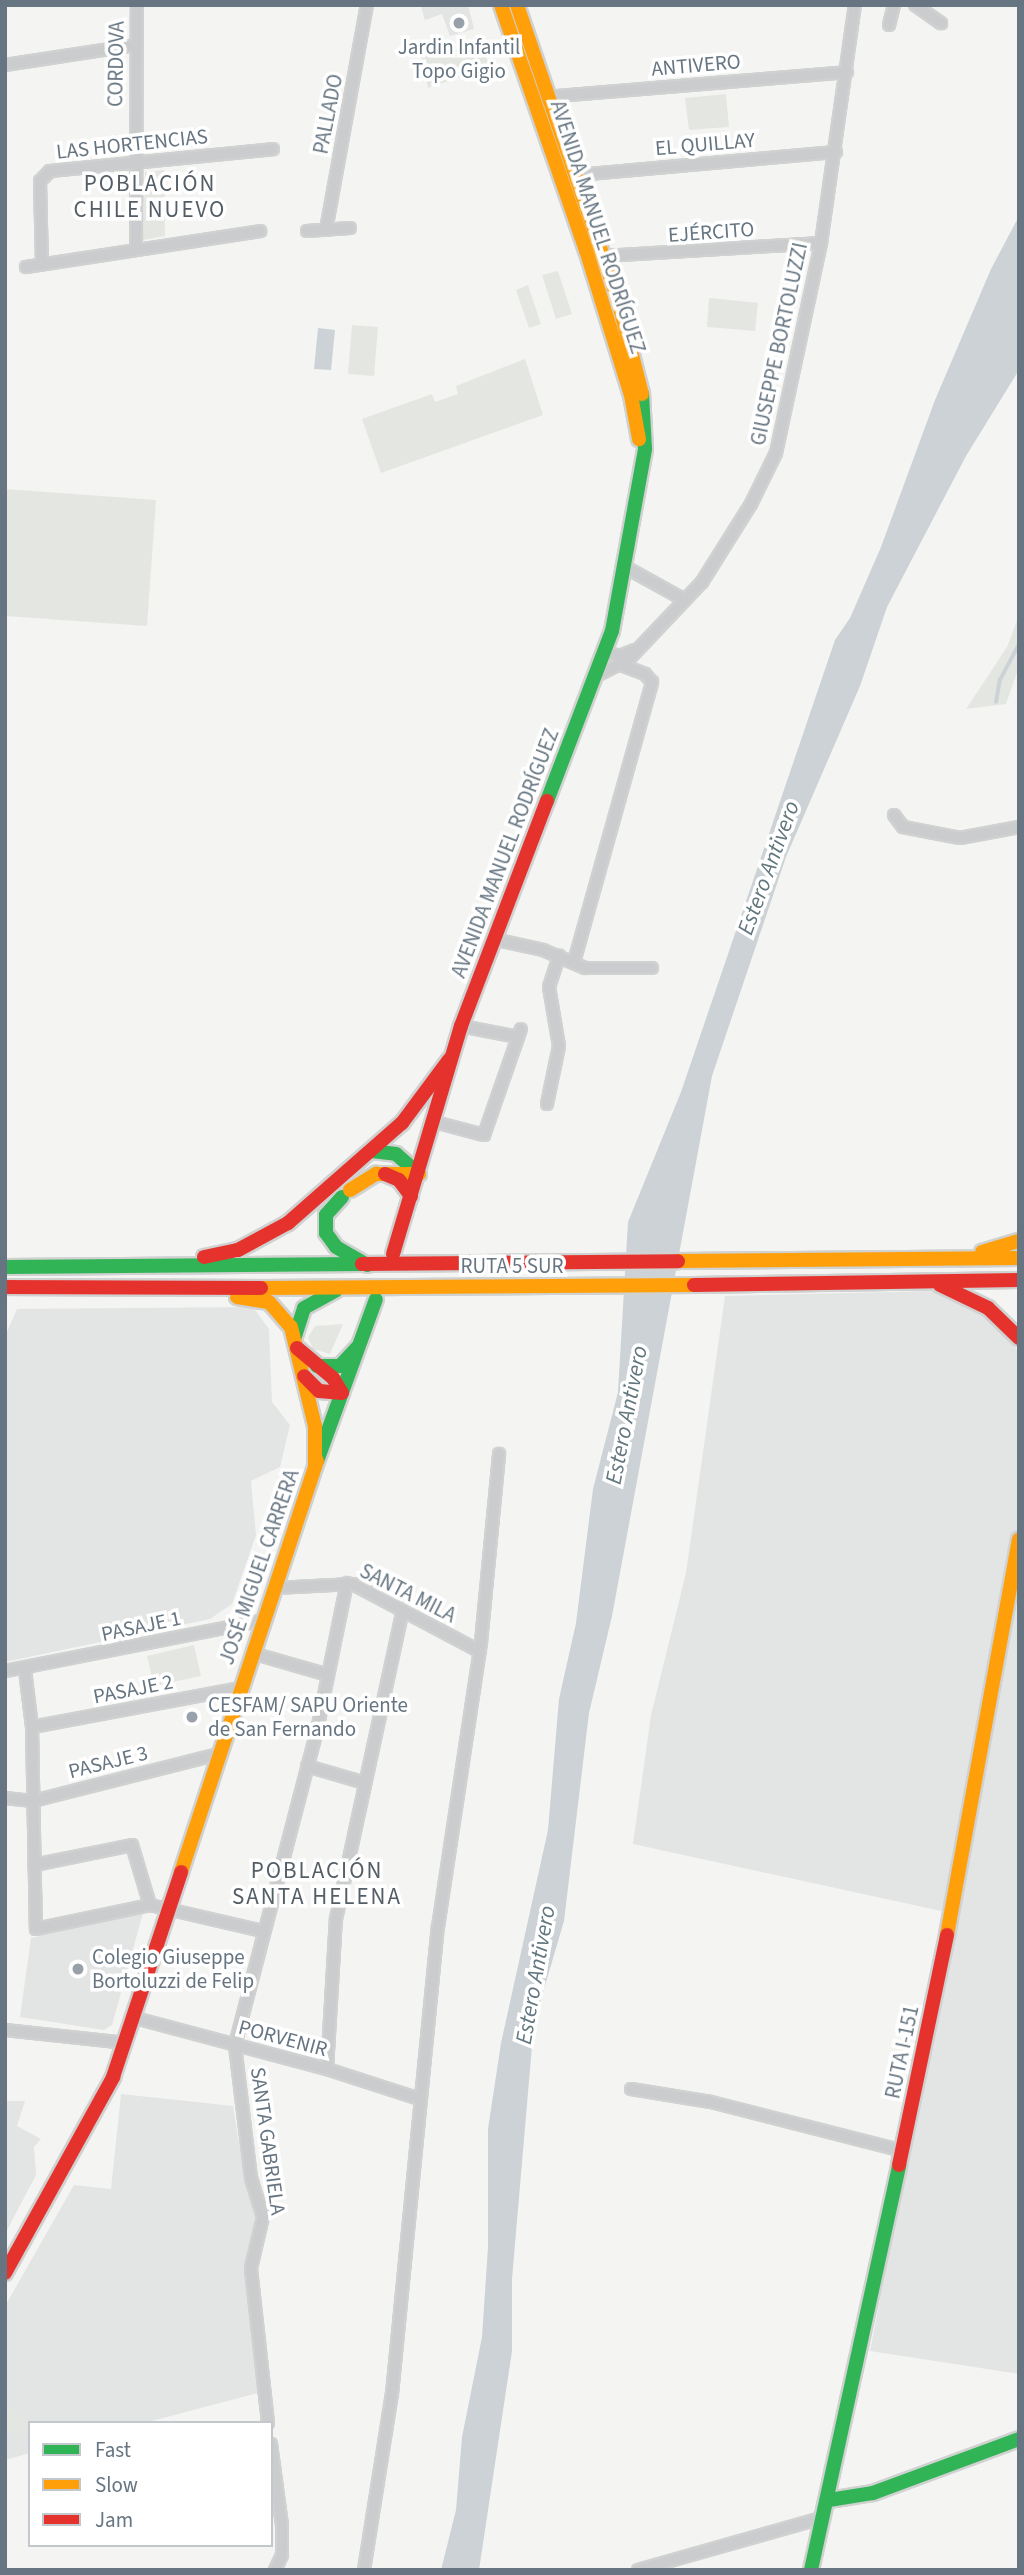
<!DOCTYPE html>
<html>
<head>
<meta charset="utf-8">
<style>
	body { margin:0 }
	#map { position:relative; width:1024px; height:2575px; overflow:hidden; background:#f4f4f3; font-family:"Source Sans 3",sans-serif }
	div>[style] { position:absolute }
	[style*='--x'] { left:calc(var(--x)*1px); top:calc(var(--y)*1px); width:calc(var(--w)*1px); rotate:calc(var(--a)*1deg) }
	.built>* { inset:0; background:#e3e4e4 }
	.green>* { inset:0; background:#e4e7e1 }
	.water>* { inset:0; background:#ccd2d6 }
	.stream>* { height:3.5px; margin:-1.75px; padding:0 1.75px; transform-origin:1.75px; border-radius:1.75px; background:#ccd2d6 }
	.roads { filter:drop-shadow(2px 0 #d0d1d1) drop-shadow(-2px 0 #d0d1d1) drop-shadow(0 2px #d0d1d1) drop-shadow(0 -2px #d0d1d1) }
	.street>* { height:10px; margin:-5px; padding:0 5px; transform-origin:5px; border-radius:5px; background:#cacccd }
	.fast>* { height:14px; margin:-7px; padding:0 7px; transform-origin:7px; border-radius:7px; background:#30b455 }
	.slow>* { height:14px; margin:-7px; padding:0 7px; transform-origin:7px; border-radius:7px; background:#ff9f0a }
	.jam>* { height:14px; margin:-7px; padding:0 7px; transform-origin:7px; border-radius:7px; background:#e5322d }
	.dots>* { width:19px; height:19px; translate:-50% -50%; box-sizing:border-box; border:4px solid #fff; border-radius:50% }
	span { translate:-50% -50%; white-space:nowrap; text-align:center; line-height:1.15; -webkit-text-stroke:7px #fff; paint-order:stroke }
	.poi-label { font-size:21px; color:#667581 }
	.left { translate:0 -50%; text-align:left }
	.street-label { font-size:21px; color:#667581 }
	.neighbourhood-label { font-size:23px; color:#545e66; letter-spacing:2px }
	.water-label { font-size:23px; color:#62767e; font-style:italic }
	.frame { position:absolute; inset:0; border:7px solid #667581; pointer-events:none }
	.legend { position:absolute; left:28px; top:2421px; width:245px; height:126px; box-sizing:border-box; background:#fff; border:2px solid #c2c8cd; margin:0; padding:9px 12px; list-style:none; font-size:21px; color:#667581 }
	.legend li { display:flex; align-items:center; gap:14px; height:35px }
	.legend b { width:35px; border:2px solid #c2c8cd }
</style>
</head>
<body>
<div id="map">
	<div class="built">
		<div style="clip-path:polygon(428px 5px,468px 5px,474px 29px,450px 36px,442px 14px,425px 20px,421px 7px)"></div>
		<div style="clip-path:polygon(933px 1291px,991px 1320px,1019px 1352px,1019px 2374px,870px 2351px,955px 1914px,633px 1844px,651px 1715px,686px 1573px,725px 1296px)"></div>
		<div style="clip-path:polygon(253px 1307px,269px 1329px,272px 1402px,290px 1425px,280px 1467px,251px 1481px,256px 1535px,232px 1604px,210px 1619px,5px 1662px,5px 1336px,17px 1309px)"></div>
		<div style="clip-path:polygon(143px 1913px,112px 2025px,104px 2030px,20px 2017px,31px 1938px)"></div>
		<div style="clip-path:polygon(121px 2094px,233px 2106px,244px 2173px,256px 2213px,245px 2267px,258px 2393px,144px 2423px,30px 2423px,30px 2453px,5px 2460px,5px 2306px,74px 2185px,111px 2189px)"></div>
		<div style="clip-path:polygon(5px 2101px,25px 2101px,17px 2126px,41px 2139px,34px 2147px,36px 2175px,5px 2234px)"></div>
	</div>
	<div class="green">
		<div style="clip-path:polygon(481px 39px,489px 67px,428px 88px,421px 57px)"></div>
		<div style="clip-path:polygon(726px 94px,729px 127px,689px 130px,685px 98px)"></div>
		<div style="clip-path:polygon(164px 170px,165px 236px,143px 240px,145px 172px)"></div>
		<div style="clip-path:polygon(558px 271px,572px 314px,556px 319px,542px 275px)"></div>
		<div style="clip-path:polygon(528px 285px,541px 324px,529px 328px,516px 290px)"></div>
		<div style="clip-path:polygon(709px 298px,758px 303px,755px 331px,707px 327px)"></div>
		<div style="clip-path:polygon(352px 325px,378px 327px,374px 376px,348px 374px)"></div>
		<div style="clip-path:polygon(525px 359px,543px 415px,381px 473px,362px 419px,432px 394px,435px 402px,458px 394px,456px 386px)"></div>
		<div style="clip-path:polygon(5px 489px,156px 500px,147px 626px,5px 616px)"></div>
		<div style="clip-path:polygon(1019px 615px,1019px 667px,1006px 704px,966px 709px,1007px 647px)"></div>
		<div style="clip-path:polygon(343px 1324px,330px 1354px,313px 1349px,308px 1337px,315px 1326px)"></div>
		<div style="clip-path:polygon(194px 1645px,201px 1676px,154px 1686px,147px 1656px)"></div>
		<div style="clip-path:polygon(5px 2405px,29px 2421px,21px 2434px,5px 2431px)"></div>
	</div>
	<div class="water">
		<div style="clip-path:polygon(1019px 216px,1019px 370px,966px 456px,887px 607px,860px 686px,786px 857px,712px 1076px,612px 1616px,589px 1713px,564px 1921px,534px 2023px,512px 2279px,512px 2351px,479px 2570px,441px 2570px,456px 2510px,462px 2437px,482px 2337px,488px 2247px,488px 2129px,501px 2043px,548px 1830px,559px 1699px,576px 1623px,593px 1489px,618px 1392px,628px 1222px,681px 1092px,835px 640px,850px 618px,881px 547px,935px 400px,991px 269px)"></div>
		<div style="clip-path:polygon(318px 328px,335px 330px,331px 370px,314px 369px)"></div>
	</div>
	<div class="stream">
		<div style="--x:996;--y:702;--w:22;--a:-80"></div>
		<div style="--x:1000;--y:680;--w:40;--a:-62"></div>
	</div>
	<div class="roads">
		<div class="street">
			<div style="--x:915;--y:5;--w:32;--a:35"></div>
			<div style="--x:889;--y:25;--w:21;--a:-76"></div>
			<div style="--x:5;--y:65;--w:133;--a:-8.7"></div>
			<div style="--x:544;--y:97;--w:304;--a:-4.7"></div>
			<div style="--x:577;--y:175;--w:260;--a:-5.1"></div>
			<div style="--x:326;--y:230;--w:229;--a:-79.7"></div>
			<div style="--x:307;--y:231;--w:43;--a:-4"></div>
			<div style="--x:136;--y:250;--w:245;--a:-89.8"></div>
			<div style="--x:604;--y:256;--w:217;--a:-3.4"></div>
			<div style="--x:42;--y:264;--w:83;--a:-91.4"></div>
			<div style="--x:40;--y:181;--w:14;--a:-45"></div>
			<div style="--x:50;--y:171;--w:224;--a:-5.6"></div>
			<div style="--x:26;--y:267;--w:237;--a:-8.7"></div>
			<div style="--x:625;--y:567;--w:68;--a:28.8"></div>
			<div style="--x:605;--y:652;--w:16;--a:15"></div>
			<div style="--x:620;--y:656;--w:16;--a:-22"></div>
			<div style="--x:596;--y:676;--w:36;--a:-27"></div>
			<div style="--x:628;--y:660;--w:108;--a:-46.5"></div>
			<div style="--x:702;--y:582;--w:92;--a:-57.9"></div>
			<div style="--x:751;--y:504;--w:57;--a:-63.9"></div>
			<div style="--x:776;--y:453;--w:215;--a:-77.9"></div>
			<div style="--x:821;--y:243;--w:240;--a:-81.9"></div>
			<div style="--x:894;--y:815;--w:15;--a:53"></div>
			<div style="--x:903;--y:827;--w:58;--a:10.9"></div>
			<div style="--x:960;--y:838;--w:60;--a:-10.6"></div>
			<div style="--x:493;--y:939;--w:51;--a:12.4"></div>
			<div style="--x:543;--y:950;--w:46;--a:23.2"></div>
			<div style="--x:585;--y:968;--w:67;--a:0"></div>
			<div style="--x:574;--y:962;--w:291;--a:-74.4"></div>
			<div style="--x:652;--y:682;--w:11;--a:-131"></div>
			<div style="--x:645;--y:674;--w:28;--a:-159"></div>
			<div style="--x:461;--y:1026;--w:58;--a:10.9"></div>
			<div style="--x:547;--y:1104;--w:59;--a:-78.3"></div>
			<div style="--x:559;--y:1046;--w:60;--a:-99.6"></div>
			<div style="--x:549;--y:987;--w:33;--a:-72"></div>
			<div style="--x:431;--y:1121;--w:55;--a:14.8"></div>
			<div style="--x:484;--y:1135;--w:112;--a:-70.8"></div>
			<div style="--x:275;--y:1588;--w:78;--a:-2.9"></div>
			<div style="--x:353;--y:1584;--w:143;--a:28"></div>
			<div style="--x:252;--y:1653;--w:79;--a:16.1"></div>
			<div style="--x:25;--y:1670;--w:57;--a:83"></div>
			<div style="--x:32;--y:1727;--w:202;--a:88.9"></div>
			<div style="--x:36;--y:1929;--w:116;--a:-11.9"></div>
			<div style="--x:150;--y:1905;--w:116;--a:13"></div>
			<div style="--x:5;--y:1671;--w:264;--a:-11.1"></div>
			<div style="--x:32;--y:1727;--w:213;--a:-10.6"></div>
			<div style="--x:307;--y:1766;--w:60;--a:16.3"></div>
			<div style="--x:5;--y:1798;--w:28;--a:6"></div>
			<div style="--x:33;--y:1801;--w:192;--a:-14.2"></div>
			<div style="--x:34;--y:1865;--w:100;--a:-11.5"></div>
			<div style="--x:132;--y:1845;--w:63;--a:73.3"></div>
			<div style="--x:135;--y:2018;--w:199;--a:14.9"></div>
			<div style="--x:327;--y:2069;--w:98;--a:17.9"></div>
			<div style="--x:5;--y:2030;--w:122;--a:6.1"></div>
			<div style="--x:327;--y:2069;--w:150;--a:-86.6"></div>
			<div style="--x:336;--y:1919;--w:316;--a:-77.8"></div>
			<div style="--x:631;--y:2089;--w:81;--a:9.2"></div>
			<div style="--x:711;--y:2102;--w:198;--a:14.3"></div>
			<div style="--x:268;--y:2423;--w:156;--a:-96.3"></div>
			<div style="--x:251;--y:2268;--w:52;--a:-76.8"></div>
			<div style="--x:263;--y:2217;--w:41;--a:-107.1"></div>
			<div style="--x:251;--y:2178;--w:134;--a:-96.9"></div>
			<div style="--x:235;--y:2045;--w:325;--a:-75.4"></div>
			<div style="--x:317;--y:1730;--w:150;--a:-78.5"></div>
			<div style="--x:271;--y:2444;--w:82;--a:82.3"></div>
			<div style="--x:282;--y:2525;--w:30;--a:90"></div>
			<div style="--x:282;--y:2555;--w:17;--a:115"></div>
			<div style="--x:364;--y:2570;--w:178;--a:-81"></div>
			<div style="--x:392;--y:2394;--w:469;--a:-84.4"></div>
			<div style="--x:438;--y:1927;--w:288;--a:-81.4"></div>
			<div style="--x:481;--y:1642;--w:189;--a:-84.5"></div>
			<div style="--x:638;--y:2570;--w:194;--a:-15.8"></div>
		</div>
		<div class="fast">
			<div style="--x:547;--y:801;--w:182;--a:-69.1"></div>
			<div style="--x:612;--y:631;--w:185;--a:-79.7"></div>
			<div style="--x:645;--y:449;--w:55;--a:-93.1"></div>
			<div style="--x:372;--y:1151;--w:24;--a:7"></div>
			<div style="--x:396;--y:1154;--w:30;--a:41"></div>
			<div style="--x:342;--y:1197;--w:24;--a:132"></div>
			<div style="--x:326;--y:1215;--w:18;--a:90"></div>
			<div style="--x:326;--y:1233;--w:17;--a:54"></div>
			<div style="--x:336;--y:1247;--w:36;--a:30"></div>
			<div style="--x:5;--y:1267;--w:357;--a:-0.5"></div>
			<div style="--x:295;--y:1336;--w:29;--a:-72"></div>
			<div style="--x:304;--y:1308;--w:37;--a:-29"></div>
			<div style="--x:317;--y:1366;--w:23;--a:0"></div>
			<div style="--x:340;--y:1366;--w:26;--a:-47"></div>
			<div style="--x:317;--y:1461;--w:172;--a:-70"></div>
			<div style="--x:829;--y:2500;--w:45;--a:-9"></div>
			<div style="--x:873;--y:2493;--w:156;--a:-20.3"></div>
			<div style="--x:811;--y:2570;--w:414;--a:-77.7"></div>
		</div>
		<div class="slow">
			<div style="--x:501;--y:5;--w:259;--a:70.9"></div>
			<div style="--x:586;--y:250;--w:152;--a:72.8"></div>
			<div style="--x:631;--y:395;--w:45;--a:79.7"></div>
			<div style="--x:517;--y:5;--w:312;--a:71.1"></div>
			<div style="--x:618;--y:300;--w:97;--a:75.7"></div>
			<div style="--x:350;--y:1190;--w:31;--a:-32"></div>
			<div style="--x:376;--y:1174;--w:43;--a:0"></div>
			<div style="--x:982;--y:1252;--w:39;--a:-17"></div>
			<div style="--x:678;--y:1261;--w:341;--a:-0.5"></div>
			<div style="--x:261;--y:1288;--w:433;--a:-0.4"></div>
			<div style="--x:237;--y:1297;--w:32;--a:9"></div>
			<div style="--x:269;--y:1302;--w:33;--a:49"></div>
			<div style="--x:291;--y:1327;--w:102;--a:76.4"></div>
			<div style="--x:315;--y:1426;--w:41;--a:90"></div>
			<div style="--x:181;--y:1872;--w:433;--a:-71.7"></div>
			<div style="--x:947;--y:1935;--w:402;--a:-79.7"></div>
		</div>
		<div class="jam">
			<div style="--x:385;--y:1174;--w:15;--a:23"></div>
			<div style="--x:399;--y:1180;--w:20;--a:53"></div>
			<div style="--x:393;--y:1254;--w:238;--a:-73.4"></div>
			<div style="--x:461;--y:1026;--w:241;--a:-69.1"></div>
			<div style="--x:204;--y:1257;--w:35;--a:-12"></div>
			<div style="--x:238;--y:1250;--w:57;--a:-28.4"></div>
			<div style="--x:288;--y:1223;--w:152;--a:-41.3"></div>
			<div style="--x:402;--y:1123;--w:79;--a:-53.3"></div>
			<div style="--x:362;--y:1264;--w:316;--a:-0.5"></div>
			<div style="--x:694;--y:1285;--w:325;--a:-0.9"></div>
			<div style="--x:940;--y:1285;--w:53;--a:25.6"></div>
			<div style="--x:988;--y:1308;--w:43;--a:44.1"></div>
			<div style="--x:5;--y:1287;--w:256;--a:0.2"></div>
			<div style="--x:297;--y:1348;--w:47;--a:39.8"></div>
			<div style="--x:333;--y:1378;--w:17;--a:59"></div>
			<div style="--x:342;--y:1393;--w:23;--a:-175"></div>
			<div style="--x:319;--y:1391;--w:21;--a:-135"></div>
			<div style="--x:899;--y:2165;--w:235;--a:-78.2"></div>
			<div style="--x:5;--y:2273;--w:224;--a:-61.1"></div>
			<div style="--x:113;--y:2077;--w:216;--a:-71.6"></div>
		</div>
	</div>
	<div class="dots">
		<div style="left:459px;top:23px;background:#98a1a9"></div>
		<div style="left:192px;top:1717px;background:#98a1a9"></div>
		<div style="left:78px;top:1969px;background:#98a1a9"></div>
	</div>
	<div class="poi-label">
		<span style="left:459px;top:59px">Jardin Infantil<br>Topo Gigio</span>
		<span class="left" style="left:208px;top:1717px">CESFAM/ SAPU Oriente<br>de San Fernando</span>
		<span class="left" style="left:92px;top:1969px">Colegio Giuseppe<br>Bortoluzzi de Felip</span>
	</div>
	<div class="street-label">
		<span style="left:116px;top:64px;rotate:-89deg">CORDOVA</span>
		<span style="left:696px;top:65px;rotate:-5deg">ANTIVERO</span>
		<span style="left:328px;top:114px;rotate:-79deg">PALLADO</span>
		<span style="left:132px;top:144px;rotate:-6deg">LAS HORTENCIAS</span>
		<span style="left:705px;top:144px;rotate:-5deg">EL QUILLAY</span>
		<span style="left:598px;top:227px;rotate:72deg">AVENIDA MANUEL RODRÍGUEZ</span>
		<span style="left:711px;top:232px;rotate:-4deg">EJÉRCITO</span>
		<span style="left:779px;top:344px;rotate:-78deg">GIUSEPPE BORTOLUZZI</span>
		<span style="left:505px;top:853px;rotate:-69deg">AVENIDA MANUEL RODRÍGUEZ</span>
		<span style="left:512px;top:1266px">RUTA 5 SUR</span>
		<span style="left:259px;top:1567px;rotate:-71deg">JOSÉ MIGUEL CARRERA</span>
		<span style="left:408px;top:1593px;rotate:27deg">SANTA MILA</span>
		<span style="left:141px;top:1626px;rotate:-12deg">PASAJE 1</span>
		<span style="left:133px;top:1689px;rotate:-11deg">PASAJE 2</span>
		<span style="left:108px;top:1762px;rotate:-14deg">PASAJE 3</span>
		<span style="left:283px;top:2038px;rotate:15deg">PORVENIR</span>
		<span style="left:902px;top:2052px;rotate:-78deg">RUTA I-151</span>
		<span style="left:268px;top:2141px;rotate:82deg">SANTA GABRIELA</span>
	</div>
	<div class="neighbourhood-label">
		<span style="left:150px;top:197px">POBLACIÓN<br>CHILE NUEVO</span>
		<span style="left:317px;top:1884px">POBLACIÓN<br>SANTA HELENA</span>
	</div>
	<div class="water-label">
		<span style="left:769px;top:868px;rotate:-70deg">Estero Antivero</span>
		<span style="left:627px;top:1415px;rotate:-79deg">Estero Antivero</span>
		<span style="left:536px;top:1975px;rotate:-80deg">Estero Antivero</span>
	</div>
	<div class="frame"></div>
	<ul class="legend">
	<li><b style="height:9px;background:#30b455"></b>Fast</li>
	<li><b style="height:9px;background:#ff9f0a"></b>Slow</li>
	<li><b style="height:9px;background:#e5322d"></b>Jam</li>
	</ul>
</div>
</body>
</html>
